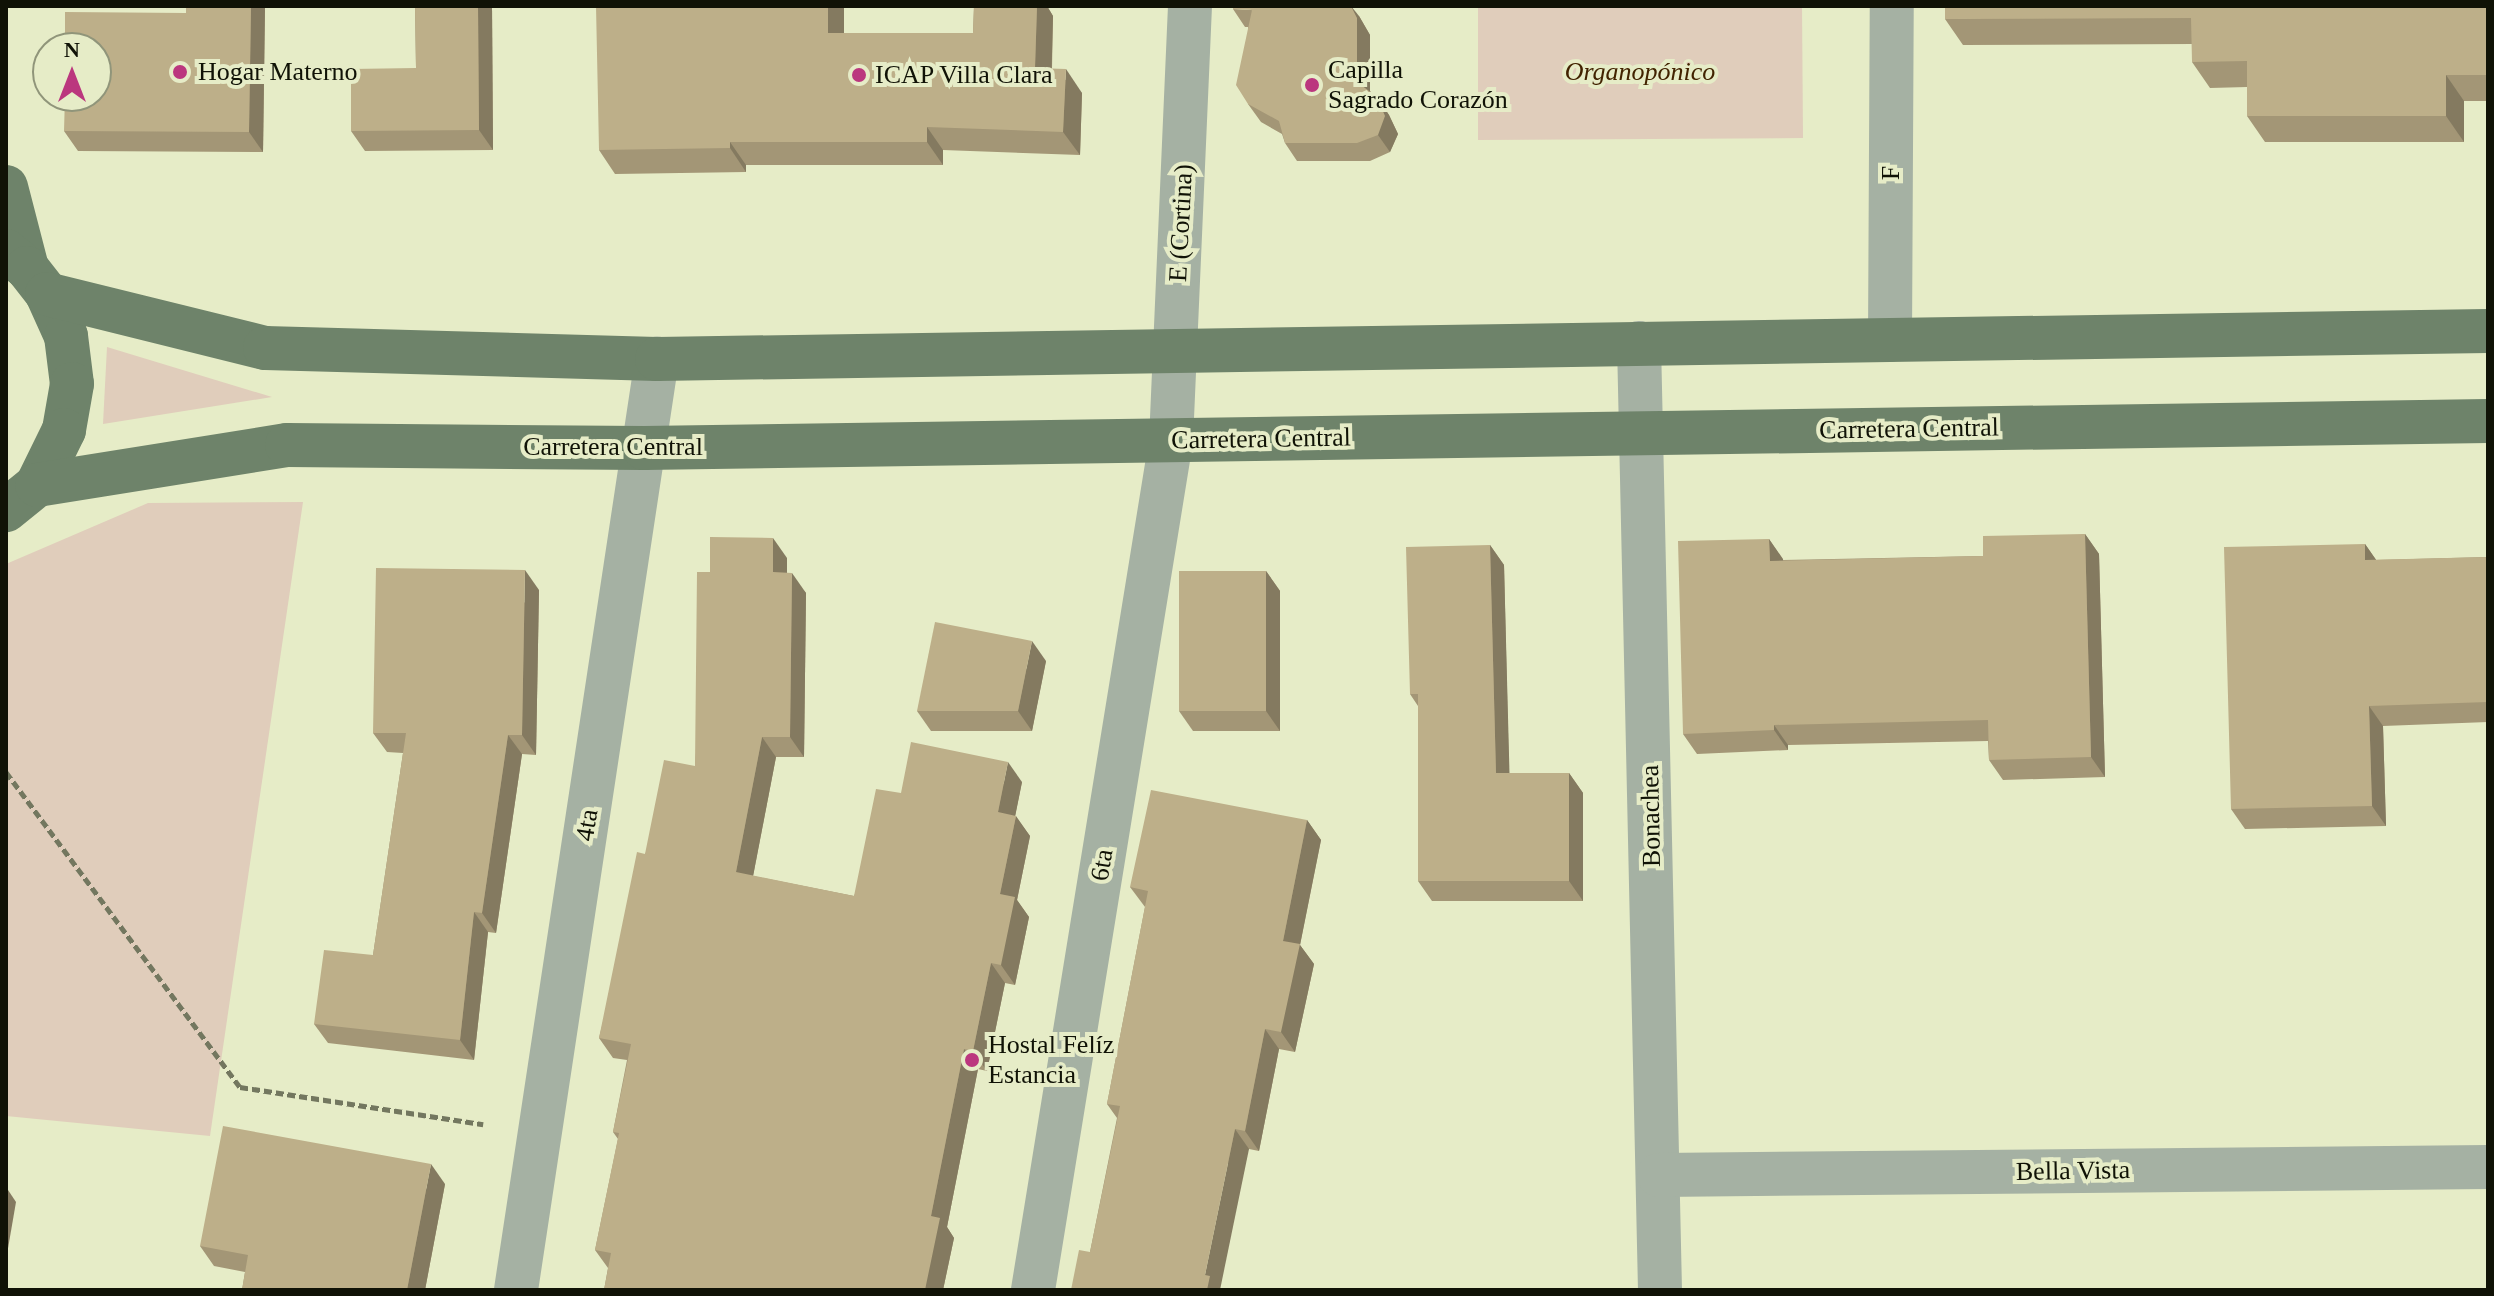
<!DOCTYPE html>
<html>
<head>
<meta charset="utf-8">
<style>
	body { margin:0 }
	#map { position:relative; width:2494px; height:1296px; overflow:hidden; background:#e6ecc7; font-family:Georgia,serif }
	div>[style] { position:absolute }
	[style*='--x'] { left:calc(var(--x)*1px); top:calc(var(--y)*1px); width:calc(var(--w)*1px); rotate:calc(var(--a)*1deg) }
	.green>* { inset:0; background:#e0cdbb }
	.path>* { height:5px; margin-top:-2.5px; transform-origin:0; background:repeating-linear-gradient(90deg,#73775f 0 8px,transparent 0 12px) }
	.minor>* { height:44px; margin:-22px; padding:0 22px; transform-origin:22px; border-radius:22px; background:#a5b1a3 }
	.major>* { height:44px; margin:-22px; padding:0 22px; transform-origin:22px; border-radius:22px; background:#6e836a }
	.wall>* { inset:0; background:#a39676 }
	.shaded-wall>* { inset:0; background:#847a60 }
	.building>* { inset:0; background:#bdaf89 }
	.dots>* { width:22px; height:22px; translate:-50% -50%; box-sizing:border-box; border:4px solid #e6ecc7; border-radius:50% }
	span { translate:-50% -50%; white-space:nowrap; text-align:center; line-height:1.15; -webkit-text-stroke:8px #e6ecc7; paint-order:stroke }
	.poi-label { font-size:26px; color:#101206 }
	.left { translate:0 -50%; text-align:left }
	.park-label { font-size:26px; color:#422300; font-style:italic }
	.street-label { font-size:26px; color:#101206 }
	.frame { position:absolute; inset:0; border:8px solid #101206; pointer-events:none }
	.north { position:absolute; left:32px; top:32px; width:80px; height:80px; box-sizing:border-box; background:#e6ecc7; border:2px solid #90957a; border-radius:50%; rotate:0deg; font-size:22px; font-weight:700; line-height:32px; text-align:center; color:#101206 }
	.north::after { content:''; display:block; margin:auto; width:28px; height:36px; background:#bb377e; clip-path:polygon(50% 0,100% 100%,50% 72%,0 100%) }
</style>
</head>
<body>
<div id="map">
	<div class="green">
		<div style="clip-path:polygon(1478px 6px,1802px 6px,1803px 138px,1478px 140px)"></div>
		<div style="clip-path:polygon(107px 347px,272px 397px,103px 424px)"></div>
		<div style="clip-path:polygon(303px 502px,210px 1136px,6px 1116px,6px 564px,148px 503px)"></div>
	</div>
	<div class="path">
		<div style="--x:6;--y:772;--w:392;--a:53.4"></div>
		<div style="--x:240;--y:1087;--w:246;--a:8.7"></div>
	</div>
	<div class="minor">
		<div style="--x:1890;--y:340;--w:334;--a:-89.7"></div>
		<div style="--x:1639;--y:343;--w:947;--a:88.73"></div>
		<div style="--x:1659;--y:1175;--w:829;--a:-0.55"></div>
		<div style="--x:516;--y:1290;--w:942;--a:-81.39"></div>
		<div style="--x:1033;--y:1290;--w:860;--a:-80.77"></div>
		<div style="--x:1171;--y:441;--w:435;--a:-87.5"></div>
	</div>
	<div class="major">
		<div style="--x:6;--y:187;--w:84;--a:75.5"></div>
		<div style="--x:6;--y:251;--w:27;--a:39"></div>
		<div style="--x:27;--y:268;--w:33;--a:52"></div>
		<div style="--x:47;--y:294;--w:46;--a:65.7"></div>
		<div style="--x:66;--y:336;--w:48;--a:82.9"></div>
		<div style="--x:72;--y:384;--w:47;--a:99.9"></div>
		<div style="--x:64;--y:430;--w:61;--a:116.1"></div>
		<div style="--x:37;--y:485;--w:40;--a:141"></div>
		<div style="--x:47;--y:294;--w:225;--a:13.9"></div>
		<div style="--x:265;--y:348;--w:392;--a:1.6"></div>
		<div style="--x:657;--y:359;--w:1831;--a:-0.88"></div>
		<div style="--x:37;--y:485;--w:253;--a:-9.1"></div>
		<div style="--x:287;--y:445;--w:357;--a:0.5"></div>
		<div style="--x:644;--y:448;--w:1844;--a:-0.84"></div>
	</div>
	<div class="wall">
		<div style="clip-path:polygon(186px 6px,265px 6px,263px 152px,78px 151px,64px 131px,186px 13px)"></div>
		<div style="clip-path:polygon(415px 6px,492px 6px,493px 150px,365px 151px,351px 131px,416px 68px)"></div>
		<div style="clip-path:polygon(844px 6px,844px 33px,973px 33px,974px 6px,1047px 6px,1053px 16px,1052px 69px,1082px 93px,1080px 155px,943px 150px,943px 165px,746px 165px,746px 172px,615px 174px,599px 150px)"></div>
		<div style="clip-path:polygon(2488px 6px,2488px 101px,2464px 101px,2464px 142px,2265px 142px,2247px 116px,2247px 87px,2210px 88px,2192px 62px,2192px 44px,1963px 45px,1945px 19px)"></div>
		<div style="clip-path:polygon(1233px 9px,1359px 16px,1370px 35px,1370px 91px,1377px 97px,1389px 115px,1398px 134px,1390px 152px,1370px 161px,1297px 161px,1285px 143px,1282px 134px,1261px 122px,1248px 104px,1248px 27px,1245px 27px)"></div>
		<div style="clip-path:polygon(2085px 534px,2099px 554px,2105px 777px,2003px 780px,1989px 760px,1988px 741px,1788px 745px,1788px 750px,1697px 754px,1683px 734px,1769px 539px,1783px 560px,1983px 556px)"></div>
		<div style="clip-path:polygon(2365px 544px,2376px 560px,2488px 557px,2488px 722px,2383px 726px,2386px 826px,2245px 829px,2231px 809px)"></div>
		<div style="clip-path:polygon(1490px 545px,1504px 565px,1509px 773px,1569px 773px,1583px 793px,1583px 901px,1432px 901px,1418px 881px,1418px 706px,1410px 694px)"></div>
		<div style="clip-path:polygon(787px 558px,787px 573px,806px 593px,804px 757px,776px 757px,753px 876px,854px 896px,901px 793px,1022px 782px,1015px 816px,1030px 836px,1017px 900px,1029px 917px,1015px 985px,1005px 983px,987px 1071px,978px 1069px,947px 1227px,954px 1238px,943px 1290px,604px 1290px,608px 1268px,595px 1250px,618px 1139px,613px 1132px,627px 1060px,613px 1058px,599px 1038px,645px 854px,695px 766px,710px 572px)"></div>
		<div style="clip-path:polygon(1266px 571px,1280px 591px,1280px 731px,1193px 731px,1179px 711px)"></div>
		<div style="clip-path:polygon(539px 590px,536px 755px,522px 754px,496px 933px,488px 932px,474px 1060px,328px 1043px,314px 1024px,373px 955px,403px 753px,387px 752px,373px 733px)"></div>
		<div style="clip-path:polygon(1046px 661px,1032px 731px,931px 731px,917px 711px)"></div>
		<div style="clip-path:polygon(1307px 820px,1321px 840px,1300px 945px,1314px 964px,1295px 1052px,1279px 1049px,1259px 1151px,1249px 1149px,1090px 1252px,1117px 1118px,1107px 1104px,1145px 907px,1130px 887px)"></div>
		<div style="clip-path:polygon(445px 1184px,425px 1290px,242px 1290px,245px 1272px,214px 1266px,200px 1246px)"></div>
	</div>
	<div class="shaded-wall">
		<div style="clip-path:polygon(251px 6px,265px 6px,263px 152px,249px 132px)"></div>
		<div style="clip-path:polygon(478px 6px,492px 6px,493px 150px,479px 130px)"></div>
		<div style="clip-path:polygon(828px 6px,844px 6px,844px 56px,828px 33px)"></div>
		<div style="clip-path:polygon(1037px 6px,1047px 6px,1053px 16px,1051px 91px,1035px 68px)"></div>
		<div style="clip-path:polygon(1351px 6px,1359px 16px,1370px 35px,1370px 100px,1357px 82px)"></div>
		<div style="clip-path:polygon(1066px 69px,1082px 93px,1080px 155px,1063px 132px)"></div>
		<div style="clip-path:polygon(2446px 75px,2464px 101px,2464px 142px,2446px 116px)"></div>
		<div style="clip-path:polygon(1377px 97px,1389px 115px,1398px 134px,1390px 152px,1378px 135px)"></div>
		<div style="clip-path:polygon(927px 127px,943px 150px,943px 165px,927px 142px)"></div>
		<div style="clip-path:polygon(730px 142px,746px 165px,746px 172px,730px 148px)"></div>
		<div style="clip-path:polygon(2085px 534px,2099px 554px,2105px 777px,2091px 757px)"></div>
		<div style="clip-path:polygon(773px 538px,787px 558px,787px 592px,773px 572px)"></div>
		<div style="clip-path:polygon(1769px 539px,1783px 559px,1784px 581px,1770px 561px)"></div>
		<div style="clip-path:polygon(2365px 544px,2379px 564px,2365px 560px)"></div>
		<div style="clip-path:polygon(1490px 545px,1504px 565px,1510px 793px,1496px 773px)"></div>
		<div style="clip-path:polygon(525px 570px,539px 590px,536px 755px,522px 735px)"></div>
		<div style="clip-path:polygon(1266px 571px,1280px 591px,1280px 731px,1266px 711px)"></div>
		<div style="clip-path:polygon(792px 573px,806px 593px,804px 757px,790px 737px)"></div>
		<div style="clip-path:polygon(1032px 641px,1046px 661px,1032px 731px,1018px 711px)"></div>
		<div style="clip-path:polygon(2369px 706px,2383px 726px,2386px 826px,2372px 806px)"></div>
		<div style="clip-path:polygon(1774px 725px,1788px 745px,1788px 750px,1774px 730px)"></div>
		<div style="clip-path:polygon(508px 735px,522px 754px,496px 933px,482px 913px)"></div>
		<div style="clip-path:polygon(762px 737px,776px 757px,750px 892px,736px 872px)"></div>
		<div style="clip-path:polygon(1008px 762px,1022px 782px,1012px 832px,998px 812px)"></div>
		<div style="clip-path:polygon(1569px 773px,1583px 793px,1583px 901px,1569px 881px)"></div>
		<div style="clip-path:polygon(1016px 816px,1030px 836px,1017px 900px,1029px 917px,1015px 985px,1001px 965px,1000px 894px)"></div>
		<div style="clip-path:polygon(1307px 820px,1321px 840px,1300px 945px,1314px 964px,1295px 1052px,1281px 1032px,1283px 941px)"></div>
		<div style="clip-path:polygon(474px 912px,488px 932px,474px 1060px,460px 1040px)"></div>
		<div style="clip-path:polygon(991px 963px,1005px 983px,987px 1071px,973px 1051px)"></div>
		<div style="clip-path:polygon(1265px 1029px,1279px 1049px,1259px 1151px,1245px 1131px)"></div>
		<div style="clip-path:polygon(964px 1049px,978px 1069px,947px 1227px,954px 1238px,943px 1290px,925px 1290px,931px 1216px)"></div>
		<div style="clip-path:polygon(1235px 1129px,1249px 1149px,1220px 1290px,1207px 1290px,1205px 1275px)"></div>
		<div style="clip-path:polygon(431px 1164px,445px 1184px,425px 1290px,407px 1290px)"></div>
		<div style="clip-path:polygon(6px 1187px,16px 1202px,6px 1260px)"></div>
	</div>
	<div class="building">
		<div style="clip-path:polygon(186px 6px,251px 6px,249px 132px,64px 131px,65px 96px,96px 96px,96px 48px,65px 48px,65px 12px,186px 13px)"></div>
		<div style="clip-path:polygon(415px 6px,478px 6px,479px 130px,351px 131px,351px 69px,416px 68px)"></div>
		<div style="clip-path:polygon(596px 6px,828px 6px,828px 33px,973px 33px,974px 6px,1037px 6px,1035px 68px,1066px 69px,1063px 132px,927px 127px,927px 142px,730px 142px,730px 148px,599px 150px)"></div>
		<div style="clip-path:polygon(1233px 6px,1351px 6px,1357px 18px,1357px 82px,1377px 97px,1385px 116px,1378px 135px,1357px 143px,1285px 143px,1279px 121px,1248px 104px,1236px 85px,1252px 10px,1233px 9px)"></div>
		<div style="clip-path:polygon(1945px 6px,2488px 6px,2488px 75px,2446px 75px,2446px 116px,2247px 116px,2247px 61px,2192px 62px,2191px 18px,1945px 19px)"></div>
		<div style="clip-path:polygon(2085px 534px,2091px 757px,1989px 760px,1988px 720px,1774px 725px,1774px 730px,1683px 734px,1678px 541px,1769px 539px,1770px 561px,1983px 556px,1983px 536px)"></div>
		<div style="clip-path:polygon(710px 537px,773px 538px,773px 572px,792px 573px,790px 737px,762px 737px,736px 872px,854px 896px,876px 789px,901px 793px,911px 742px,1008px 762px,998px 812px,1016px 816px,1000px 894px,1015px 897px,1001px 965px,991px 963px,973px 1051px,964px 1049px,931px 1216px,940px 1218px,925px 1290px,604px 1290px,611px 1253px,595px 1250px,619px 1133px,613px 1132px,631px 1044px,599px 1038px,637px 852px,645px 854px,664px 760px,695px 766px,697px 572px,710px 572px)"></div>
		<div style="clip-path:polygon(2365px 544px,2365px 560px,2488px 557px,2488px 702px,2369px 706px,2372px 806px,2231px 809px,2224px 547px)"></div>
		<div style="clip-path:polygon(1490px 545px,1496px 773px,1569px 773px,1569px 881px,1418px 881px,1418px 694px,1410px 694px,1406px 547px)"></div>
		<div style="clip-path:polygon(376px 568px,525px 570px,522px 735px,508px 735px,482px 913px,474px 912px,460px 1040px,314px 1024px,324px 950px,373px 955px,406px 733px,373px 733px)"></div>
		<div style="clip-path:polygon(1179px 571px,1266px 571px,1266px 711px,1179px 711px)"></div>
		<div style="clip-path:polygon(935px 622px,1032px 641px,1018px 711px,917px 711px)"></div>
		<div style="clip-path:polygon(1151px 790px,1307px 820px,1283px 941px,1300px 944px,1281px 1032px,1265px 1029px,1245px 1131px,1235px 1129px,1205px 1275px,1210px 1276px,1207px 1290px,1071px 1290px,1079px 1250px,1090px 1252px,1120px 1106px,1107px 1104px,1148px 891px,1130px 887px)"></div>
		<div style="clip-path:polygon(223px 1126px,431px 1164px,407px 1290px,242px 1290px,248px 1255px,200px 1246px)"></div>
	</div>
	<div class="dots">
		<div style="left:180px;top:72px;background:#bb377e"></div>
		<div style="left:859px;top:75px;background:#bb377e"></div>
		<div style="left:1312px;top:85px;background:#bb377e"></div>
		<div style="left:972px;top:1060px;background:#bb377e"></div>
	</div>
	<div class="poi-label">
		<span class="left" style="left:1328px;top:85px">Capilla<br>Sagrado Corazón</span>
		<span class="left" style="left:198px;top:72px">Hogar Materno</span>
		<span class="left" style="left:875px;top:75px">ICAP Villa Clara</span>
		<span class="left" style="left:988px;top:1060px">Hostal Felíz<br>Estancia</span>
	</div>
	<div class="park-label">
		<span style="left:1640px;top:72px">Organopónico</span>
	</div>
	<div class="street-label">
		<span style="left:1891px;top:173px;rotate:-90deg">F</span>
		<span style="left:1181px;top:223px;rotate:-87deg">E (Cortina)</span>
		<span style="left:1909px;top:429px;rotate:-1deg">Carretera Central</span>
		<span style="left:1261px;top:439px;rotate:-1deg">Carretera Central</span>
		<span style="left:613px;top:447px">Carretera Central</span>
		<span style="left:1651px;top:816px;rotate:-91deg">Bonachea</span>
		<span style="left:587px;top:825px;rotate:-81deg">4ta</span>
		<span style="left:1102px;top:865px;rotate:-81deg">6ta</span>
		<span style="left:2073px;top:1171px;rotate:-1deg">Bella Vista</span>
	</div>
	<div class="frame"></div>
	<div class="north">N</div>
</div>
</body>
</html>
